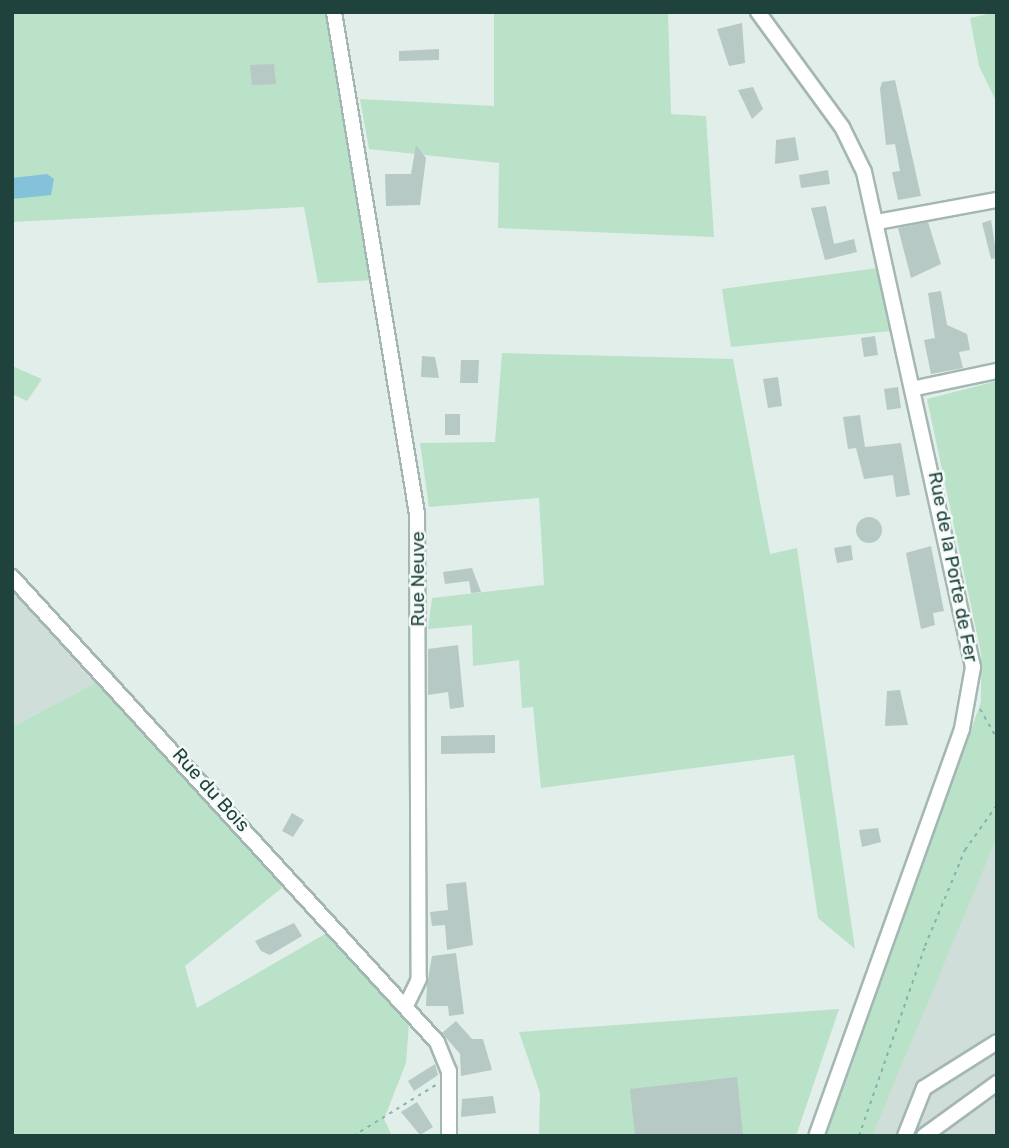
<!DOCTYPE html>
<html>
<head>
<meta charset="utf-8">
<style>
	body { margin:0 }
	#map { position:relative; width:1009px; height:1148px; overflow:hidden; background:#e2eeea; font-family:Rubik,sans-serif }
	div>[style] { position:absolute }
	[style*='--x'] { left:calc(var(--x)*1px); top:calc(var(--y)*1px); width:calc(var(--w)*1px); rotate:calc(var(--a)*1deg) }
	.built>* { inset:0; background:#d0deda }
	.green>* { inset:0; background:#b9e2c9 }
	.water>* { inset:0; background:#84c2d9 }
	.building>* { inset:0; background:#b7c9c4 }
	.round { border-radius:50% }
	.path>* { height:2px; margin-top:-1px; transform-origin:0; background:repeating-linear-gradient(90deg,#7fb6ab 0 3.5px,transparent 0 8.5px) }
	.roads { filter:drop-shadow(2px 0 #a4b7b3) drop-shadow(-2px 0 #a4b7b3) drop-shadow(0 2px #a4b7b3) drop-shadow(0 -2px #a4b7b3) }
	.minor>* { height:14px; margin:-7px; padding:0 7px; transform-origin:7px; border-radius:7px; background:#fff }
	span { translate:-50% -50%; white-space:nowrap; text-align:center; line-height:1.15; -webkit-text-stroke:5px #f4faf8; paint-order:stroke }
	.street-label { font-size:19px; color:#20423d }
	.frame { position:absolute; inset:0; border:14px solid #20423d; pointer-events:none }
</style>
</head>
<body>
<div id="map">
	<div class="built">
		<div style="clip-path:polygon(12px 566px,114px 673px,12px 727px)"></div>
		<div style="clip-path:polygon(997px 837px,997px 1136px,872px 1136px,973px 882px)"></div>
	</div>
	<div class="green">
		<div style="clip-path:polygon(12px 12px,333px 12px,375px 280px,318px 283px,304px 207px,12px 222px)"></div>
		<div style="clip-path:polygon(494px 12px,668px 12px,671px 114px,706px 116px,714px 237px,498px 228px,499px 163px,369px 149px,360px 99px,494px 106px)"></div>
		<div style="clip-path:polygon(997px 12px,997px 103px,979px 66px,970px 18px)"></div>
		<div style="clip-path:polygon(878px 268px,890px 331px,731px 347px,722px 289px)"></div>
		<div style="clip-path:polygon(502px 353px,733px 359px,770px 554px,797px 548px,855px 949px,818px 918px,794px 755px,541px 788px,533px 707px,522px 708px,519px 660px,473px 666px,472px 625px,428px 629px,432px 598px,544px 585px,539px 498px,429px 507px,420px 443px,495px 442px)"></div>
		<div style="clip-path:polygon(12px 366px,42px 379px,27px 401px,12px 394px)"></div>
		<div style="clip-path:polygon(997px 381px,997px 837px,872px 1136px,824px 1136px,981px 702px,981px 653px,927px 399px)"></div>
		<div style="clip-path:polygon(114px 673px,283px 887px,185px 966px,197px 1008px,325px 934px,409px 1023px,406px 1063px,384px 1119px,392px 1136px,12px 1136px,12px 727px)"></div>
		<div style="clip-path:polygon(839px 1009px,796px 1136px,539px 1136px,540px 1093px,519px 1032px)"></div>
	</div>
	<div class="water">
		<div style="clip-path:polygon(47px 174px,54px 179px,51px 195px,12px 199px,12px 178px)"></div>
	</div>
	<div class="building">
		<div style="clip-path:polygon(742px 23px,745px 63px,729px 66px,717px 29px)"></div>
		<div style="clip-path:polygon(439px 49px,439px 60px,399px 61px,399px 51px)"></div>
		<div style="clip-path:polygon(274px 64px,276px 84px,252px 85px,250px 65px)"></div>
		<div style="clip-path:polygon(895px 80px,921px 196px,898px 200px,892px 172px,900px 171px,895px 144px,886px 145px,880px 89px,882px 82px)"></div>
		<div style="clip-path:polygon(753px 87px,763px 109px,752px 119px,738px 90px)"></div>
		<div style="clip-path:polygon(795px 137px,799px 160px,775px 164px,776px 140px)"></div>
		<div style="clip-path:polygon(416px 145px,426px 158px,420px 205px,386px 206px,385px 174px,411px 174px)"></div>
		<div style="clip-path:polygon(828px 170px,830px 184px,801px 188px,799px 175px)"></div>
		<div style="clip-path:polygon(826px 206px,834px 244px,854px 239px,857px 252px,825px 260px,811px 208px)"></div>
		<div style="clip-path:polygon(991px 220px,997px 258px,991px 259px,982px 223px)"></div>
		<div style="clip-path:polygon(928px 222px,941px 264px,911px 278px,898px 228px)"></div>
		<div style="clip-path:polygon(941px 291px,947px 325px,967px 334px,970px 350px,959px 352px,963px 368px,931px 374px,924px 340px,935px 338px,928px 293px)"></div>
		<div style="clip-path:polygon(875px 336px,878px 355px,864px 357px,861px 338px)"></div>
		<div style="clip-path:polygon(422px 356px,435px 357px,439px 378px,421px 377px)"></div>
		<div style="clip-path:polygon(461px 360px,479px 360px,478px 383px,460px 383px)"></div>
		<div style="clip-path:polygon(778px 377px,782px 406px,768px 408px,763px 379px)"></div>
		<div style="clip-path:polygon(898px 387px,901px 408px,887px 410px,884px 389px)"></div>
		<div style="clip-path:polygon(445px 414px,460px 414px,460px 435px,445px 435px)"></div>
		<div style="clip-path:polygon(860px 415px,865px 447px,901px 443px,910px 495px,896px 497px,893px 475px,864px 479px,856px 448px,848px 449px,843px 417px)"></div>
		<div class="round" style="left:856px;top:517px;width:26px;height:26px"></div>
		<div style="clip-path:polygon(851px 545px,853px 560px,837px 563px,834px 548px)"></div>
		<div style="clip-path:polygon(931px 546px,944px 611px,933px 613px,935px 625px,921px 629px,906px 553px)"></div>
		<div style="clip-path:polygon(472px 568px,481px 592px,471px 593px,469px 581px,445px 584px,443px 572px)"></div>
		<div style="clip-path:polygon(458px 645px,464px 707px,450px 709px,448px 692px,428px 695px,428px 649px)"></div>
		<div style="clip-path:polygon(900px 690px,908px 725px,885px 726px,887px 691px)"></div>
		<div style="clip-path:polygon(495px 735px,495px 753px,441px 754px,441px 736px)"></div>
		<div style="clip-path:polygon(292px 813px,304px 820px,293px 837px,282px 831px)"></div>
		<div style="clip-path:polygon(878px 828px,881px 842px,862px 847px,859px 830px)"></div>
		<div style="clip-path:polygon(466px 882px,473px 945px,447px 950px,445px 925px,432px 926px,430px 912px,448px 910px,446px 884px)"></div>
		<div style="clip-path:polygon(294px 923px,302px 936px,270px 955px,261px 951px,255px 941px)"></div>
		<div style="clip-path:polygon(456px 953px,464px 1014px,449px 1016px,448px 1006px,426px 1006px,427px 985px,432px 956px)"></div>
		<div style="clip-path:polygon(456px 1021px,472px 1039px,483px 1039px,492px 1070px,461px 1076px,460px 1054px,442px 1033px)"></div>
		<div style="clip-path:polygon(435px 1064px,438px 1075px,414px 1091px,408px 1081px)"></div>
		<div style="clip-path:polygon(737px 1077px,743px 1135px,635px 1136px,630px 1089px)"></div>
		<div style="clip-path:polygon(493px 1096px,496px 1113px,461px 1117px,462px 1099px)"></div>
		<div style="clip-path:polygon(417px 1102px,433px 1127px,420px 1135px,401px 1112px)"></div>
	</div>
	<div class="path">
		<div style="--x:980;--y:709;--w:34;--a:60"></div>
		<div style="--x:353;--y:1136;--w:97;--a:-31.6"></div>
		<div style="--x:859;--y:1136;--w:201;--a:-70.8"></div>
		<div style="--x:925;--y:946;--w:104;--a:-67.4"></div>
		<div style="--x:965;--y:850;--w:55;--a:-54.6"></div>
	</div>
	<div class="roads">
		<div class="minor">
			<div style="--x:334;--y:12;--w:509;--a:80.61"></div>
			<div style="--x:417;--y:514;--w:465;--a:89.8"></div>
			<div style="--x:419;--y:979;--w:30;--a:116"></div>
			<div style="--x:758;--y:12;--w:142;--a:53.9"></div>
			<div style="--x:842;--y:127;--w:50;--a:63.9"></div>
			<div style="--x:864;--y:172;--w:507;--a:77.58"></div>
			<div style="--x:973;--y:667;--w:63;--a:100.1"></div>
			<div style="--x:962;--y:729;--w:432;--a:109.7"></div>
			<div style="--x:877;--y:222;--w:122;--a:-10.4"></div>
			<div style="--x:916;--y:388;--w:83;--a:-11.9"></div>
			<div style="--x:12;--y:577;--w:630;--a:47.57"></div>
			<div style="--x:437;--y:1042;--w:31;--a:68"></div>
			<div style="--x:449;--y:1071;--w:65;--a:90"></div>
			<div style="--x:905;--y:1136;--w:52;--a:-68.4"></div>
			<div style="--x:924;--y:1088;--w:86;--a:-32.2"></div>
			<div style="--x:924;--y:1136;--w:90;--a:-36"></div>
		</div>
	</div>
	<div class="street-label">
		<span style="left:953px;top:567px;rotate:79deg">Rue de la Porte de Fer</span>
		<span style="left:418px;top:579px;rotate:-90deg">Rue Neuve</span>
		<span style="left:211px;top:790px;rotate:48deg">Rue du Bois</span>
	</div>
	<div class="frame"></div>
</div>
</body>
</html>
